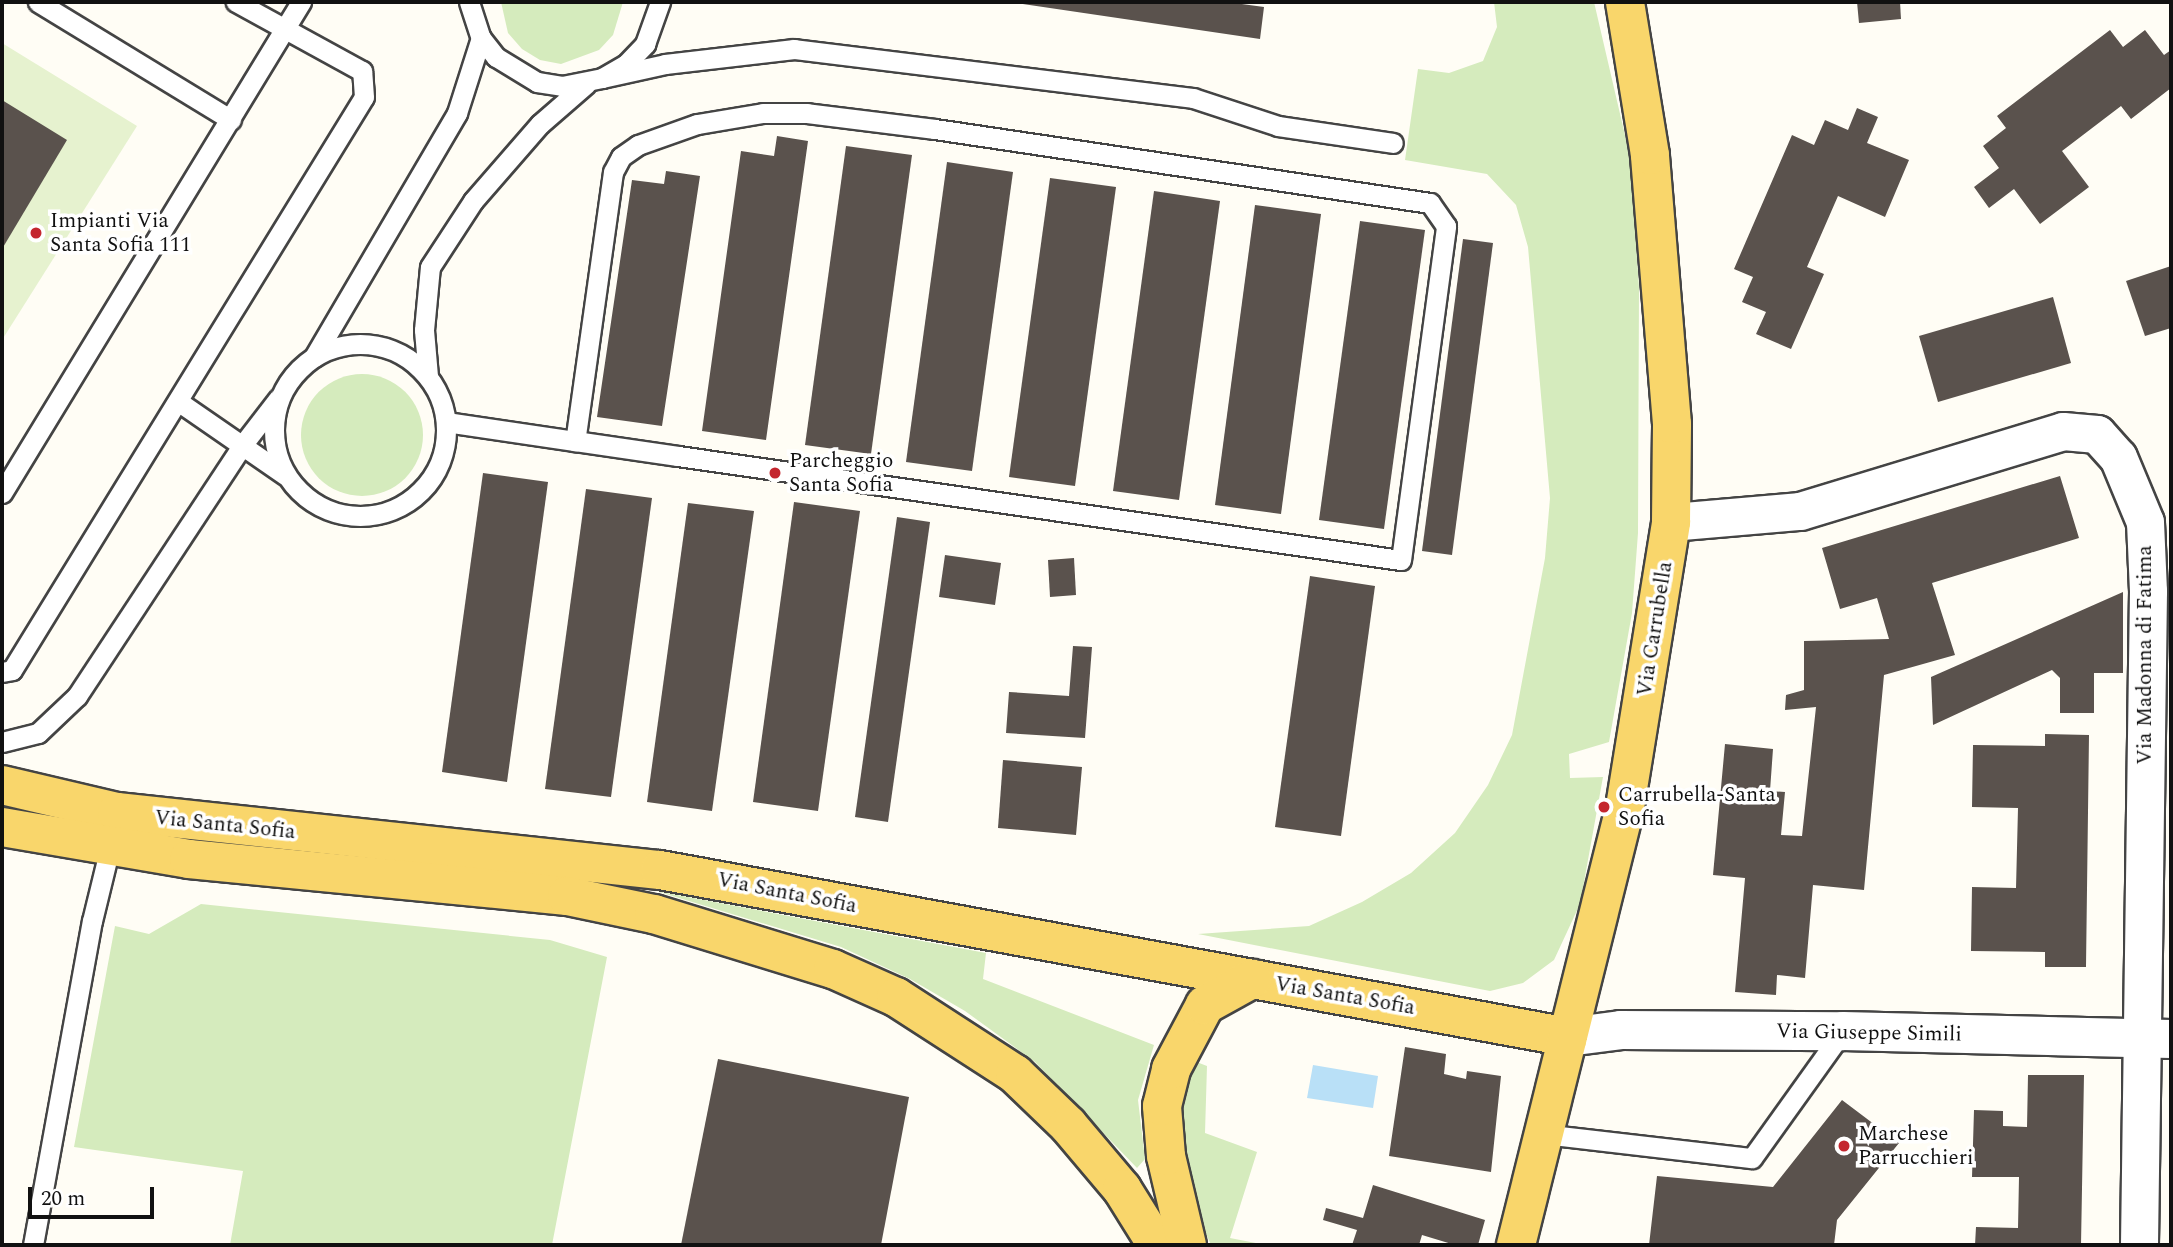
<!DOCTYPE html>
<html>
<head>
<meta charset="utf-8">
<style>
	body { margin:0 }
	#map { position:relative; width:2173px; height:1247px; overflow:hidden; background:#fffdf5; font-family:Spectral,serif }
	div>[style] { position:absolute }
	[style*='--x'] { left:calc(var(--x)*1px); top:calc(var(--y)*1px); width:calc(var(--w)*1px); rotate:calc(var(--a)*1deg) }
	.green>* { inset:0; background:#d5ebbd }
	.round { border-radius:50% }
	.pitch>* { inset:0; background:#e6f2cf }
	.water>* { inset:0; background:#b9e0f7 }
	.building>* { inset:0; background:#5a524d }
	.roads { filter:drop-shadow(2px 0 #444) drop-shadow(-2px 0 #444) drop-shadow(0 2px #444) drop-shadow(0 -2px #444) }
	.service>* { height:19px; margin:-9.5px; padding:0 9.5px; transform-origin:9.5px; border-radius:9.5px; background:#fff }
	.service>.ring { margin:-9.5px; padding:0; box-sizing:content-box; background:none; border:19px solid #fff; border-radius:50% }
	.minor>* { height:37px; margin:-18.5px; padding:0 18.5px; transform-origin:18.5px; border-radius:18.5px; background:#fff }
	.tertiary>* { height:38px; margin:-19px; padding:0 19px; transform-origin:19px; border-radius:19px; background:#fff }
	.primary>* { height:38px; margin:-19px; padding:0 19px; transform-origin:19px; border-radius:19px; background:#f9d66b }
	.dots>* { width:19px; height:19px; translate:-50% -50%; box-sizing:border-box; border:4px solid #fff; border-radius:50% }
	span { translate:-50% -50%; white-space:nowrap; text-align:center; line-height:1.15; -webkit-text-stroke:7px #fff; paint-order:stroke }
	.poi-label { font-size:21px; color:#111 }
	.left { translate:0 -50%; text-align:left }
	.street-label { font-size:21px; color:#111 }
	.frame { position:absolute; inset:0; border:4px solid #111; pointer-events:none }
	.scale { position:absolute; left:28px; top:1187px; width:126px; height:32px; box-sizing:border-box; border:4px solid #111; border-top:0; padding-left:9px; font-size:21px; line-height:24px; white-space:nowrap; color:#111; -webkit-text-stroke:5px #fff; paint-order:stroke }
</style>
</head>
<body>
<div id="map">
	<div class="green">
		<div style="clip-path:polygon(501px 2px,623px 2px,613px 35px,599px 50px,561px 64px,540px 60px,522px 49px,508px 33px)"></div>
		<div style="clip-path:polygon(1494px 2px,1594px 2px,1631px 161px,1639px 288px,1638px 533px,1632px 613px,1609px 742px,1569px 754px,1570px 778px,1603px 777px,1580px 904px,1554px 960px,1523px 983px,1490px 991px,1198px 934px,1309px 926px,1362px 902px,1411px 873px,1455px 833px,1488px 785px,1512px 735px,1545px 558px,1550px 498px,1528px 247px,1516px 205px,1487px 174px,1405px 160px,1418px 69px,1449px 73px,1483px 61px,1497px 27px)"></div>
		<div class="round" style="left:301px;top:374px;width:122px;height:122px"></div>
		<div style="clip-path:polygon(656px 891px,986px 953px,983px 979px,1154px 1045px,1138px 1100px,1145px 1159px,1137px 1168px,1035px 1062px,965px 1011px,910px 979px,841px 947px)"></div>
		<div style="clip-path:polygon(201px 904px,550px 940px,607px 957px,552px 1245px,230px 1245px,243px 1171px,74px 1147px,115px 926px,149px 934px)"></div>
		<div style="clip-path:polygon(1194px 1061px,1207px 1066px,1205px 1133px,1257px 1152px,1230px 1238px,1266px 1245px,1211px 1245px,1192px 1202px,1183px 1166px,1180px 1107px)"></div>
	</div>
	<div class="pitch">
		<div style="clip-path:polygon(2px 43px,137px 126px,2px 340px)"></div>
	</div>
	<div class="water">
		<div style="clip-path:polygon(1313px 1065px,1378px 1076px,1373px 1108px,1307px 1098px)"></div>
	</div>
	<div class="building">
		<div style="clip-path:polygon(1227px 2px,1264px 7px,1260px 39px,1016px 3px)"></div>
		<div style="clip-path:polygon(1857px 2px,1900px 2px,1901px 19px,1859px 23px)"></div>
		<div style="clip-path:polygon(2110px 30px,2123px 47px,2145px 30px,2164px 55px,2171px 50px,2171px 88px,2131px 119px,2121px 106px,2062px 151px,2089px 187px,2040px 224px,2014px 189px,1989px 208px,1974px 187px,1999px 168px,1983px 146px,2006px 128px,1997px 116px)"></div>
		<div style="clip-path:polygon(2px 100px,67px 140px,2px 249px)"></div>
		<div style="clip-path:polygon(1857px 108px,1878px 117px,1867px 143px,1909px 160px,1885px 217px,1838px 196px,1807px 267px,1824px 274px,1791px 349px,1756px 334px,1766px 312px,1742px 302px,1753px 277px,1734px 269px,1792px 135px,1814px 145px,1825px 120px,1848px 130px)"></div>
		<div style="clip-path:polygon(777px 136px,808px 141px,766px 440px,702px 431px,741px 151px,774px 156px)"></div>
		<div style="clip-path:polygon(846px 146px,912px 155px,871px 454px,805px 445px)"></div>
		<div style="clip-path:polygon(947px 162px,1013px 172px,972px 471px,906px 462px)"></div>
		<div style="clip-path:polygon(666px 171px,700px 176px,662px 426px,597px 417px,632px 180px,664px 184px)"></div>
		<div style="clip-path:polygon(1050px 178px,1116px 187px,1075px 486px,1009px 477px)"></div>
		<div style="clip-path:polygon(1154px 191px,1220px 201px,1179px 500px,1113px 491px)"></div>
		<div style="clip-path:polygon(1255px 205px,1321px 214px,1281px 514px,1215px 505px)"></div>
		<div style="clip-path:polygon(1360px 221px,1425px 230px,1384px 529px,1319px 520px)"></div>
		<div style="clip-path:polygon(1463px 239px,1493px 243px,1452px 555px,1422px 551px)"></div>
		<div style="clip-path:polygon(2171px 266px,2171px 328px,2145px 336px,2126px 281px)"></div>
		<div style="clip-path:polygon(2053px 297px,2071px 363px,1938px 402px,1919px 336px)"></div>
		<div style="clip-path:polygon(483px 473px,548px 482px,507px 782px,442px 772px)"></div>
		<div style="clip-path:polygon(2060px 476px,2079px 538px,1932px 583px,1955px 655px,1884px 675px,1864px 890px,1813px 885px,1805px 978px,1777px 975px,1776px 995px,1735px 992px,1745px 878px,1713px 875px,1725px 744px,1773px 749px,1770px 791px,1785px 792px,1781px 835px,1802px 836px,1816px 707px,1785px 710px,1786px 695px,1804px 690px,1804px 641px,1889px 639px,1877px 598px,1840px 609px,1822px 548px)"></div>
		<div style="clip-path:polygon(586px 489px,652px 498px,611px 797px,545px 789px)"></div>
		<div style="clip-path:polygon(794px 502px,860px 511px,818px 811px,753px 802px)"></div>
		<div style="clip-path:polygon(688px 503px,754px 511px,712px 811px,647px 802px)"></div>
		<div style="clip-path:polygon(897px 517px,930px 522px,888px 822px,855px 817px)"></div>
		<div style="clip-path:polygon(945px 555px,1001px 563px,995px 605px,939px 597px)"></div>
		<div style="clip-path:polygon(1074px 558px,1076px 595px,1050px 597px,1048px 560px)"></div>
		<div style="clip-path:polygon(1310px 576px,1375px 586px,1341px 836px,1275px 827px)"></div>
		<div style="clip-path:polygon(2123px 592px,2123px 673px,2094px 673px,2094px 713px,2060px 713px,2060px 678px,2052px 670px,1933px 725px,1931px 677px)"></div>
		<div style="clip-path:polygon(1073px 646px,1092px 647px,1085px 738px,1006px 733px,1009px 692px,1069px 696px)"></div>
		<div style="clip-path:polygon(2045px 734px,2089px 735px,2086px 967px,2045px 967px,2045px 952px,1971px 951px,1972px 887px,2016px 888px,2018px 808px,1972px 807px,1973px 745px,2045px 746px)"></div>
		<div style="clip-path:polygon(1003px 760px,1082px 767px,1076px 835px,998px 828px)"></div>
		<div style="clip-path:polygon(1405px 1047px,1446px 1054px,1444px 1074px,1466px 1079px,1467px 1071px,1501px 1076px,1491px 1172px,1389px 1156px)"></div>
		<div style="clip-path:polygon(718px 1059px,909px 1097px,881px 1245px,681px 1245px)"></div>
		<div style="clip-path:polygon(2028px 1075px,2084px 1075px,2081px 1245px,1975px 1245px,1976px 1227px,2018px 1228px,2019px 1177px,1972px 1177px,1974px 1110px,2003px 1111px,2003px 1126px,2027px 1127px)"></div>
		<div style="clip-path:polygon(1842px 1100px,1899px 1143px,1837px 1220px,1834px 1245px,1649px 1245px,1657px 1176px,1773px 1187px)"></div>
		<div style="clip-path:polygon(1373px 1185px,1485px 1220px,1478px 1245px,1455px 1245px,1422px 1235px,1419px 1245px,1352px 1245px,1357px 1230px,1323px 1220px,1326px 1208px,1363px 1218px)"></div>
	</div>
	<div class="roads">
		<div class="service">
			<div style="--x:38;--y:2;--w:226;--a:31.4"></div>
			<div style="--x:469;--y:2;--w:38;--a:72"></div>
			<div style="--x:481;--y:38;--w:24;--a:52"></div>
			<div style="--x:496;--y:57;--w:48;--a:31.4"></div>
			<div style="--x:537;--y:82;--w:25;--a:9"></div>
			<div style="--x:562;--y:86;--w:41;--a:-11.3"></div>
			<div style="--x:602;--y:78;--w:28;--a:-30"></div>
			<div style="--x:626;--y:64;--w:28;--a:-46"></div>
			<div style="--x:645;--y:44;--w:45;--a:-70.3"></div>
			<div style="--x:602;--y:78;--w:65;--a:-12.5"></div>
			<div style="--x:665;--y:64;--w:130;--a:-6.6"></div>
			<div style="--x:794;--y:49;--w:402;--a:7"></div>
			<div style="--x:1193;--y:98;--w:89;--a:18.2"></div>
			<div style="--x:1278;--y:126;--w:116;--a:8.4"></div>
			<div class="ring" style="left:274px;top:344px;width:153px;height:153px"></div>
			<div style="--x:314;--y:357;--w:283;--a:-59.6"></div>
			<div style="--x:457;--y:113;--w:79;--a:-72.3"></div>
			<div style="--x:428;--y:376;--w:46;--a:-95"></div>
			<div style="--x:424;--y:330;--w:63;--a:-84.6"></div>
			<div style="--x:430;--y:267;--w:79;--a:-56.9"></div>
			<div style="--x:473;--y:201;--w:102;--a:-49"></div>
			<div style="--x:540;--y:124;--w:61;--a:-41"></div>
			<div style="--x:179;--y:402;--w:129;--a:34.6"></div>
			<div style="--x:446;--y:422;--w:130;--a:8.4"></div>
			<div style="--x:575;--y:441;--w:104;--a:8.3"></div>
			<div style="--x:678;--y:456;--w:730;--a:8.19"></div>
			<div style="--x:1401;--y:560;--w:337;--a:-82.3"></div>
			<div style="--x:1446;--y:226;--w:28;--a:-125"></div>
			<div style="--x:1430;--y:203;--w:501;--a:-171.5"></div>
			<div style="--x:935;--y:129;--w:129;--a:-172.9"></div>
			<div style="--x:807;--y:113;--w:44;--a:180"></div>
			<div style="--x:763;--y:113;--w:67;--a:170.5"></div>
			<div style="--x:697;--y:124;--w:63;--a:160.4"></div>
			<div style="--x:638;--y:145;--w:21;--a:145"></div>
			<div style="--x:621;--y:157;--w:17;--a:118"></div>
			<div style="--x:613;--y:172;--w:272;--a:98"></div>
			<div style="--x:2;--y:493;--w:575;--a:-58.66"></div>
			<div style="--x:2;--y:672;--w:10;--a:-11"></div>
			<div style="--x:12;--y:670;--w:672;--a:-58.44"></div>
			<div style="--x:364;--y:97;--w:26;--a:-94"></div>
			<div style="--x:362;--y:71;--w:144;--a:-151.3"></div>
			<div style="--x:2;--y:742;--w:37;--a:-14"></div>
			<div style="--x:38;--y:733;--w:54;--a:-43.5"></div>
			<div style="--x:77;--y:696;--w:303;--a:-56.6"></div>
			<div style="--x:244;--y:443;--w:56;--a:-52.3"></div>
			<div style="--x:1543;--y:1134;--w:210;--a:6.6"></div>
			<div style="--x:1752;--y:1158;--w:156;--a:-54.4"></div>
			<div style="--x:33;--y:1245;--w:329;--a:-79.7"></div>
			<div style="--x:92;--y:921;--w:76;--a:-76.3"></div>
		</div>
		<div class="minor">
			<div style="--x:1671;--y:522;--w:129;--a:-4.9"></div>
			<div style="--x:1800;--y:511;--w:275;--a:-16.9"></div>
			<div style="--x:2063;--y:431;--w:34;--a:5"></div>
			<div style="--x:2097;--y:434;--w:31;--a:48"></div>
			<div style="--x:2118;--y:457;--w:70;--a:67.4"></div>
			<div style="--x:2145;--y:522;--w:69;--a:87.5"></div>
			<div style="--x:2148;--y:591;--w:654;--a:90.79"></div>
		</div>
		<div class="tertiary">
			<div style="--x:1568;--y:1037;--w:53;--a:-7.5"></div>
			<div style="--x:1621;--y:1030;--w:222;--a:0.3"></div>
			<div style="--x:1843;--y:1031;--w:328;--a:1.4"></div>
		</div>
		<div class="primary">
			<div style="--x:2;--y:785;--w:118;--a:13.2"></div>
			<div style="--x:117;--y:812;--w:546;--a:6.1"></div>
			<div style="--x:660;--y:870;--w:923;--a:10.42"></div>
			<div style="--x:2;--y:827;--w:190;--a:9.7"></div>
			<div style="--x:189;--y:859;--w:380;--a:5.6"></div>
			<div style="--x:567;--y:896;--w:89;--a:11.7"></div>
			<div style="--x:654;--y:914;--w:187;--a:17.1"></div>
			<div style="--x:833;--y:969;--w:69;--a:24"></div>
			<div style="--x:896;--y:997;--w:142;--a:32.9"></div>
			<div style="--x:1015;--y:1074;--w:74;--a:43.9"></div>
			<div style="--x:1068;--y:1125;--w:84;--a:49.8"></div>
			<div style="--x:1122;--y:1189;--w:66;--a:58"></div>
			<div style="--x:1187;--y:1245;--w:91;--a:-103.3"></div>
			<div style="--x:1166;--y:1156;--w:50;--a:-94.6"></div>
			<div style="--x:1162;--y:1106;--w:38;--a:-76"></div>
			<div style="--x:1171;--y:1069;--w:72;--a:-62"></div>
			<div style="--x:1205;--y:1005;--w:54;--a:-29"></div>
			<div style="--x:1516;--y:1245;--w:451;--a:-76"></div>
			<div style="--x:1625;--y:807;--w:289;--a:-80.8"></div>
			<div style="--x:1671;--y:522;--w:98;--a:-89.4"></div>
			<div style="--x:1672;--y:424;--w:270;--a:-94.7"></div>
			<div style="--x:1650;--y:155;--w:155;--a:-99.3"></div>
		</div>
	</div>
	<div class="dots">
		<div style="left:36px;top:233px;background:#c4262e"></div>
		<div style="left:775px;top:473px;background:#c4262e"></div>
		<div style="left:1604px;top:807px;background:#c4262e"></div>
		<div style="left:1844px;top:1146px;background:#c4262e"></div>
	</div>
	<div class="poi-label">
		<span class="left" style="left:50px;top:233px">Impianti Via<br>Santa Sofia 111</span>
		<span class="left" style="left:789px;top:473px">Parcheggio<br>Santa Sofia</span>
		<span class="left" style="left:1618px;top:807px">Carrubella-Santa<br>Sofia</span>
		<span class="left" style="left:1858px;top:1146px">Marchese<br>Parrucchieri</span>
	</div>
	<div class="street-label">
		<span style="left:1655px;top:629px;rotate:-81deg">Via Carrubella</span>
		<span style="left:2145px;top:655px;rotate:-90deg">Via Madonna di Fatima</span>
		<span style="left:225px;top:825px;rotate:6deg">Via Santa Sofia</span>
		<span style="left:787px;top:893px;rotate:11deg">Via Santa Sofia</span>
		<span style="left:1345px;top:996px;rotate:10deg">Via Santa Sofia</span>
		<span style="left:1869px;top:1033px;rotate:1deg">Via Giuseppe Simili</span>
	</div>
	<div class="frame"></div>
	<div class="scale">20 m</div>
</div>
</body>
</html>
